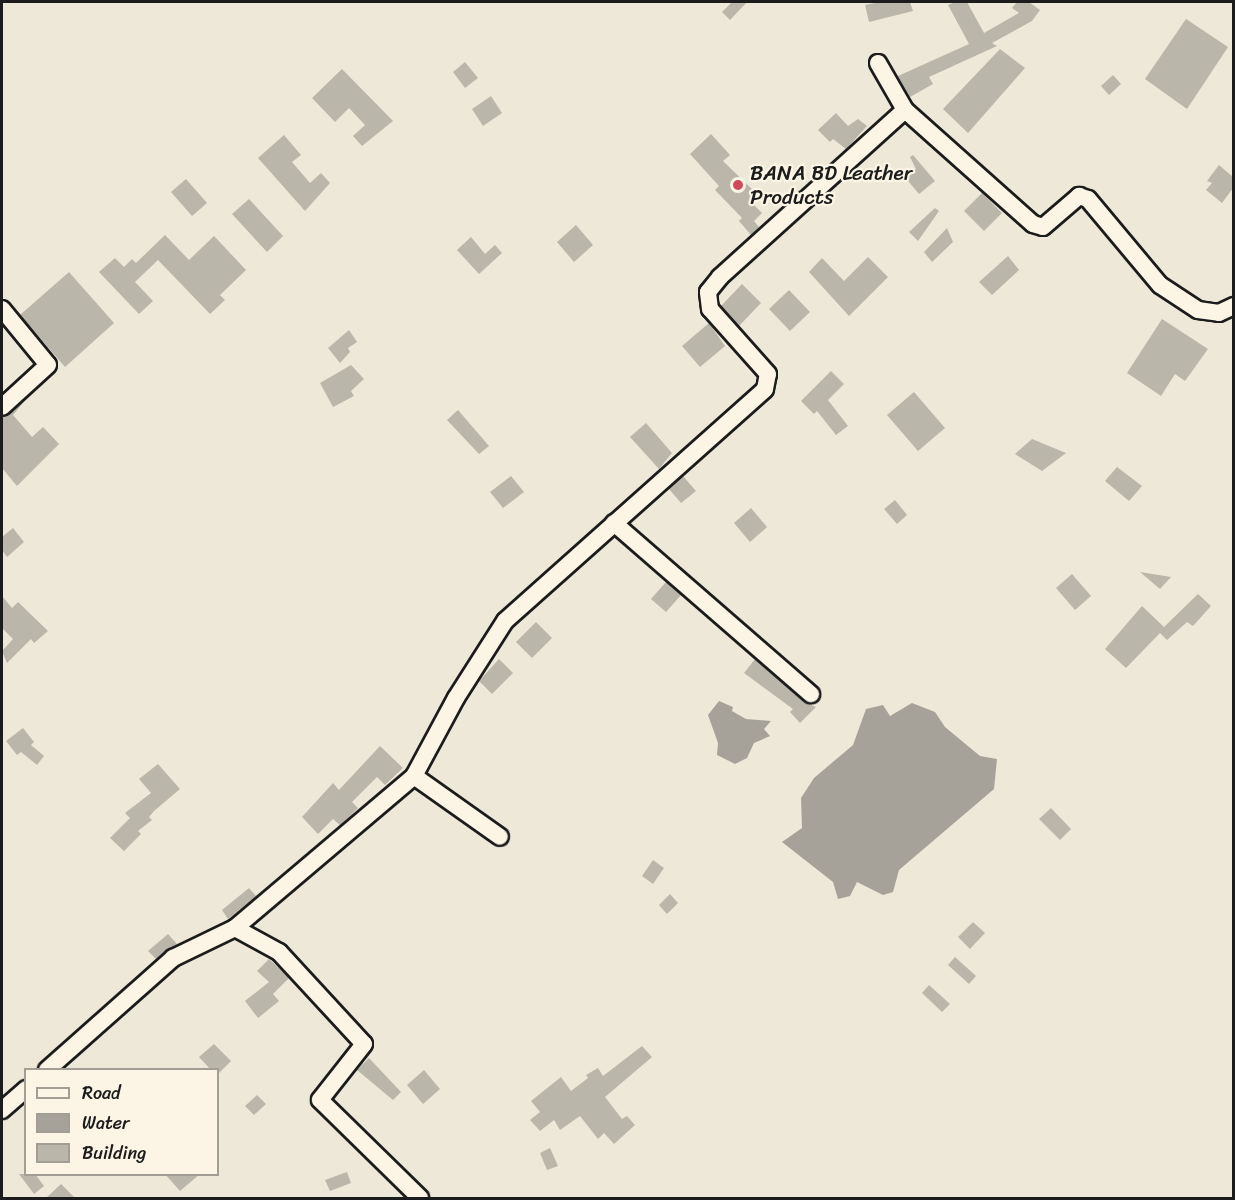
<!DOCTYPE html>
<html>
<head>
<meta charset="utf-8">
<style>
	body { margin:0 }
	#map { position:relative; width:1235px; height:1200px; overflow:hidden; background:#eee8d9; font-family:Sriracha,sans-serif }
	div>[style] { position:absolute }
	[style*='--x'] { left:calc(var(--x)*1px); top:calc(var(--y)*1px); width:calc(var(--w)*1px); rotate:calc(var(--a)*1deg) }
	.water>* { inset:0; background:#a7a299 }
	.building>* { inset:0; background:#bab6aa }
	.roads { filter:drop-shadow(2px 0 #1c1c1c) drop-shadow(-2px 0 #1c1c1c) drop-shadow(0 2px #1c1c1c) drop-shadow(0 -2px #1c1c1c) }
	.minor>* { height:16px; margin:-8px; padding:0 8px; transform-origin:8px; border-radius:8px; background:#fcf5e5 }
	.dots>* { width:16px; height:16px; translate:-50% -50%; box-sizing:border-box; border:3px solid #fcf5e5; border-radius:50% }
	span { translate:-50% -50%; white-space:nowrap; text-align:center; line-height:1.15; -webkit-text-stroke:4.5px #fcf5e5; paint-order:stroke }
	.poi-label { font-size:21px; color:#1c1c1c }
	.left { translate:0 -50%; text-align:left }
	.frame { position:absolute; inset:0; border:3px solid #1c1c1c; pointer-events:none }
	.legend { position:absolute; left:24px; top:1068px; width:195px; height:108px; box-sizing:border-box; background:#fcf5e5; border:2px solid #a29e95; margin:0; padding:8px 10px; list-style:none; font-size:18px; color:#1c1c1c }
	.legend li { display:flex; align-items:center; gap:12px; height:30px }
	.legend b { width:30px; border:2px solid #a29e95 }
</style>
</head>
<body>
<div id="map">
	<div class="water">
		<div style="clip-path:polygon(719px 701px,733px 707px,732px 711px,746px 719px,771px 721px,764px 729px,770px 736px,754px 743px,747px 758px,735px 764px,717px 755px,718px 743px,708px 715px)"></div>
		<div style="clip-path:polygon(912px 703px,935px 712px,945px 727px,980px 756px,997px 759px,994px 789px,899px 870px,893px 892px,883px 895px,857px 882px,850px 896px,838px 899px,833px 882px,782px 842px,802px 828px,801px 798px,814px 778px,853px 745px,866px 709px,883px 705px,890px 716px)"></div>
	</div>
	<div class="building">
		<div style="clip-path:polygon(732px 2px,747px 2px,730px 20px,722px 12px)"></div>
		<div style="clip-path:polygon(880px 2px,910px 2px,913px 11px,869px 22px,865px 5px)"></div>
		<div style="clip-path:polygon(955px 2px,967px 2px,984px 33px,1019px 13px,1012px 8px,1017px 2px,1029px 2px,1040px 10px,1032px 21px,992px 43px,997px 46px,929px 77px,933px 84px,910px 97px,898px 76px,969px 44px,948px 5px)"></div>
		<div style="clip-path:polygon(1186px 19px,1228px 47px,1187px 109px,1145px 79px)"></div>
		<div style="clip-path:polygon(1000px 49px,1025px 68px,968px 133px,943px 109px)"></div>
		<div style="clip-path:polygon(465px 62px,478px 78px,465px 88px,453px 72px)"></div>
		<div style="clip-path:polygon(342px 69px,393px 121px,362px 146px,353px 136px,365px 125px,349px 108px,335px 122px,312px 98px)"></div>
		<div style="clip-path:polygon(1113px 75px,1121px 84px,1109px 95px,1101px 86px)"></div>
		<div style="clip-path:polygon(491px 96px,502px 113px,483px 126px,472px 109px)"></div>
		<div style="clip-path:polygon(836px 113px,848px 126px,858px 119px,867px 126px,846px 149px,833px 139px,830px 142px,818px 130px)"></div>
		<div style="clip-path:polygon(711px 134px,730px 155px,723px 161px,760px 197px,753px 204px,762px 213px,754px 221px,759px 227px,751px 235px,739px 221px,742px 218px,715px 190px,719px 186px,690px 154px)"></div>
		<div style="clip-path:polygon(284px 135px,301px 155px,292px 162px,310px 183px,321px 173px,330px 183px,305px 211px,258px 158px)"></div>
		<div style="clip-path:polygon(913px 155px,935px 181px,919px 194px,904px 176px,916px 169px,910px 157px)"></div>
		<div style="clip-path:polygon(1219px 165px,1233px 177px,1233px 188px,1222px 203px,1206px 190px,1212px 183px,1207px 181px)"></div>
		<div style="clip-path:polygon(186px 179px,207px 203px,192px 216px,171px 192px)"></div>
		<div style="clip-path:polygon(982px 193px,1002px 213px,984px 231px,964px 211px)"></div>
		<div style="clip-path:polygon(249px 199px,283px 236px,267px 252px,232px 214px)"></div>
		<div style="clip-path:polygon(935px 208px,939px 211px,918px 241px,909px 232px)"></div>
		<div style="clip-path:polygon(576px 225px,593px 245px,574px 262px,557px 242px)"></div>
		<div style="clip-path:polygon(947px 228px,953px 242px,932px 262px,924px 252px)"></div>
		<div style="clip-path:polygon(165px 235px,189px 260px,214px 236px,246px 270px,220px 295px,225px 300px,210px 314px,158px 260px,135px 282px,153px 301px,139px 314px,99px 272px,115px 258px,124px 267px,132px 259px,136px 263px)"></div>
		<div style="clip-path:polygon(471px 237px,485px 254px,495px 245px,502px 253px,479px 274px,457px 250px)"></div>
		<div style="clip-path:polygon(1008px 256px,1019px 270px,992px 295px,979px 282px)"></div>
		<div style="clip-path:polygon(868px 257px,888px 277px,849px 316px,809px 272px,822px 258px,844px 281px)"></div>
		<div style="clip-path:polygon(69px 272px,114px 323px,65px 367px,20px 315px)"></div>
		<div style="clip-path:polygon(742px 284px,761px 303px,739px 326px,721px 306px)"></div>
		<div style="clip-path:polygon(789px 290px,810px 312px,790px 331px,769px 309px)"></div>
		<div style="clip-path:polygon(1162px 319px,1208px 349px,1185px 381px,1175px 374px,1161px 396px,1127px 373px)"></div>
		<div style="clip-path:polygon(709px 323px,725px 346px,700px 367px,682px 346px)"></div>
		<div style="clip-path:polygon(349px 330px,357px 342px,348px 348px,350px 352px,340px 363px,328px 348px)"></div>
		<div style="clip-path:polygon(351px 365px,364px 379px,351px 391px,354px 396px,333px 407px,320px 383px)"></div>
		<div style="clip-path:polygon(831px 371px,844px 384px,828px 400px,848px 426px,836px 435px,817px 411px,814px 414px,801px 401px)"></div>
		<div style="clip-path:polygon(914px 392px,945px 428px,918px 451px,887px 415px)"></div>
		<div style="clip-path:polygon(28px 397px,13px 415px,32px 437px,43px 427px,59px 444px,17px 486px,2px 468px,2px 417px)"></div>
		<div style="clip-path:polygon(458px 410px,489px 446px,479px 454px,447px 420px)"></div>
		<div style="clip-path:polygon(646px 423px,672px 453px,659px 469px,630px 437px)"></div>
		<div style="clip-path:polygon(1032px 439px,1066px 453px,1042px 471px,1015px 454px)"></div>
		<div style="clip-path:polygon(1117px 467px,1142px 486px,1129px 501px,1105px 481px)"></div>
		<div style="clip-path:polygon(511px 476px,524px 492px,503px 508px,490px 492px)"></div>
		<div style="clip-path:polygon(683px 476px,696px 491px,681px 503px,669px 489px)"></div>
		<div style="clip-path:polygon(895px 500px,907px 515px,897px 524px,884px 509px)"></div>
		<div style="clip-path:polygon(751px 508px,767px 527px,750px 542px,734px 523px)"></div>
		<div style="clip-path:polygon(13px 528px,24px 542px,7px 557px,2px 550px,2px 537px)"></div>
		<div style="clip-path:polygon(1140px 572px,1171px 577px,1160px 589px)"></div>
		<div style="clip-path:polygon(1072px 574px,1091px 596px,1075px 610px,1056px 588px)"></div>
		<div style="clip-path:polygon(666px 582px,681px 595px,666px 612px,651px 599px)"></div>
		<div style="clip-path:polygon(1198px 594px,1211px 606px,1193px 626px,1187px 622px,1167px 640px,1160px 633px,1126px 668px,1105px 649px,1142px 606px,1164px 627px)"></div>
		<div style="clip-path:polygon(2px 596px,12px 608px,18px 602px,48px 631px,34px 643px,31px 639px,7px 663px,2px 651px,13px 639px,2px 628px)"></div>
		<div style="clip-path:polygon(536px 622px,552px 638px,532px 658px,516px 642px)"></div>
		<div style="clip-path:polygon(499px 659px,513px 673px,492px 694px,479px 681px)"></div>
		<div style="clip-path:polygon(755px 659px,804px 702px,816px 707px,800px 723px,790px 712px,793px 709px,744px 673px)"></div>
		<div style="clip-path:polygon(23px 728px,34px 742px,31px 745px,44px 756px,37px 765px,21px 752px,17px 755px,6px 741px)"></div>
		<div style="clip-path:polygon(380px 746px,403px 768px,385px 785px,377px 777px,352px 802px,358px 808px,351px 815px,340px 825px,333px 819px,318px 834px,302px 817px,333px 783px,339px 790px)"></div>
		<div style="clip-path:polygon(158px 764px,180px 789px,154px 811px,149px 817px,152px 820px,138px 831px,141px 834px,124px 851px,110px 838px,130px 818px,125px 813px,151px 793px,139px 779px)"></div>
		<div style="clip-path:polygon(1051px 808px,1071px 829px,1060px 840px,1039px 819px)"></div>
		<div style="clip-path:polygon(653px 860px,664px 868px,653px 884px,642px 876px)"></div>
		<div style="clip-path:polygon(249px 888px,256px 896px,228px 919px,222px 910px)"></div>
		<div style="clip-path:polygon(670px 894px,678px 903px,667px 914px,659px 905px)"></div>
		<div style="clip-path:polygon(973px 922px,985px 933px,970px 949px,958px 937px)"></div>
		<div style="clip-path:polygon(168px 934px,177px 944px,156px 959px,148px 951px)"></div>
		<div style="clip-path:polygon(955px 957px,976px 976px,969px 984px,948px 965px)"></div>
		<div style="clip-path:polygon(269px 959px,289px 978px,273px 994px,279px 1001px,258px 1018px,245px 1001px,269px 982px,257px 971px)"></div>
		<div style="clip-path:polygon(929px 985px,950px 1004px,942px 1012px,922px 993px)"></div>
		<div style="clip-path:polygon(214px 1044px,231px 1061px,218px 1074px,218px 1070px,211px 1070px,199px 1057px)"></div>
		<div style="clip-path:polygon(642px 1046px,652px 1057px,605px 1097px,622px 1119px,627px 1116px,635px 1125px,614px 1144px,604px 1133px,598px 1139px,580px 1116px,560px 1130px,554px 1120px,540px 1131px,530px 1120px,540px 1112px,531px 1101px,561px 1077px,571px 1091px,588px 1078px,586px 1075px,598px 1068px,603px 1076px)"></div>
		<div style="clip-path:polygon(369px 1058px,401px 1092px,393px 1100px,357px 1070px)"></div>
		<div style="clip-path:polygon(424px 1070px,440px 1089px,423px 1104px,407px 1085px)"></div>
		<div style="clip-path:polygon(257px 1095px,266px 1104px,254px 1115px,245px 1106px)"></div>
		<div style="clip-path:polygon(550px 1148px,558px 1166px,547px 1170px,540px 1153px)"></div>
		<div style="clip-path:polygon(347px 1172px,351px 1183px,330px 1191px,325px 1180px)"></div>
		<div style="clip-path:polygon(19px 1174px,35px 1174px,44px 1186px,34px 1194px)"></div>
		<div style="clip-path:polygon(165px 1174px,200px 1174px,180px 1191px)"></div>
		<div style="clip-path:polygon(61px 1184px,75px 1198px,46px 1198px)"></div>
	</div>
	<div class="roads">
		<div class="minor">
			<div style="--x:878;--y:63;--w:54;--a:60.1"></div>
			<div style="--x:905;--y:110;--w:171;--a:41.7"></div>
			<div style="--x:1033;--y:224;--w:10;--a:17"></div>
			<div style="--x:1043;--y:227;--w:48;--a:-40.7"></div>
			<div style="--x:1079;--y:196;--w:9;--a:18"></div>
			<div style="--x:1088;--y:199;--w:112;--a:50.1"></div>
			<div style="--x:1160;--y:285;--w:45;--a:33.3"></div>
			<div style="--x:1198;--y:310;--w:21;--a:8"></div>
			<div style="--x:1219;--y:313;--w:17;--a:-25"></div>
			<div style="--x:2;--y:309;--w:72;--a:50.6"></div>
			<div style="--x:48;--y:365;--w:62;--a:137.6"></div>
			<div style="--x:614;--y:523;--w:261;--a:41"></div>
			<div style="--x:414;--y:776;--w:105;--a:35.3"></div>
			<div style="--x:235;--y:928;--w:50;--a:28.6"></div>
			<div style="--x:279;--y:952;--w:125;--a:47.3"></div>
			<div style="--x:364;--y:1044;--w:71;--a:128.2"></div>
			<div style="--x:320;--y:1100;--w:140;--a:44.4"></div>
			<div style="--x:47;--y:1070;--w:169;--a:-41.6"></div>
			<div style="--x:173;--y:958;--w:69;--a:-25.8"></div>
			<div style="--x:235;--y:928;--w:235;--a:-40.3"></div>
			<div style="--x:414;--y:776;--w:89;--a:-61.7"></div>
			<div style="--x:456;--y:698;--w:91;--a:-57.5"></div>
			<div style="--x:505;--y:621;--w:348;--a:-41.7"></div>
			<div style="--x:765;--y:389;--w:15;--a:-79"></div>
			<div style="--x:768;--y:374;--w:87;--a:-131.7"></div>
			<div style="--x:710;--y:309;--w:17;--a:-97"></div>
			<div style="--x:708;--y:292;--w:19;--a:-51"></div>
			<div style="--x:720;--y:277;--w:249;--a:-42.1"></div>
			<div style="--x:2;--y:1110;--w:32;--a:-41"></div>
		</div>
	</div>
	<div class="dots">
		<div style="left:738px;top:185px;background:#d1495b"></div>
	</div>
	<div class="poi-label">
		<span class="left" style="left:750px;top:185px">BANA BD Leather<br>Products</span>
	</div>
	<div class="frame"></div>
	<ul class="legend">
	<li><b style="height:8px;background:#fcf5e5"></b>Road</li>
	<li><b style="height:16px;background:#a7a299"></b>Water</li>
	<li><b style="height:16px;background:#bab6aa"></b>Building</li>
	</ul>
</div>
</body>
</html>
